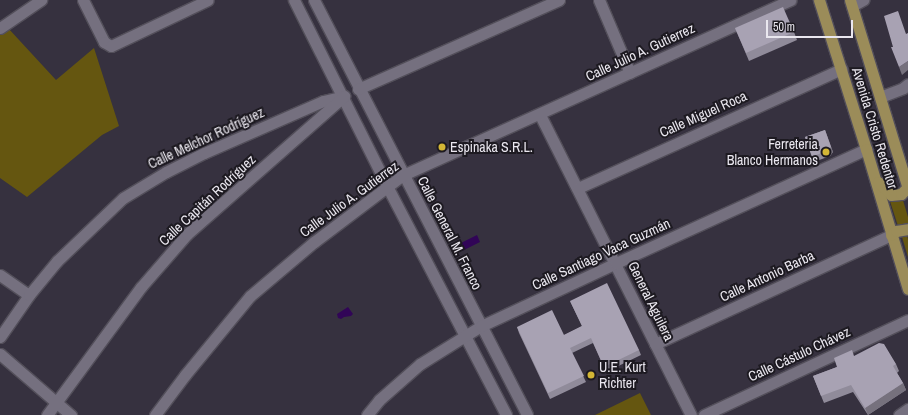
<!DOCTYPE html>
<html>
<head>
<meta charset="utf-8">
<style>
	body { margin:0 }
	#map { position:relative; width:908px; height:415px; overflow:hidden; background:#36313f; font-family:"Archivo Narrow",sans-serif }
	div>[style] { position:absolute }
	[style*='--x'] { left:calc(var(--x)*1px); top:calc(var(--y)*1px); width:calc(var(--w)*1px); rotate:calc(var(--a)*1deg) }
	.green>* { inset:0; background:#655610 }
	.water>* { inset:0; background:#310557 }
	.roads { filter:drop-shadow(1px 0 #534f5a) drop-shadow(-1px 0 #534f5a) drop-shadow(0 1px #534f5a) drop-shadow(0 -1px #534f5a) }
	.minor>* { height:11px; margin:-5.5px; padding:0 5.5px; transform-origin:5.5px; border-radius:5.5px; background:#75707f }
	.primary>* { height:11px; margin:-5.5px; padding:0 5.5px; transform-origin:5.5px; border-radius:5.5px; background:#9b8c59 }
	.wall>* { inset:0; background:#908b9a }
	.shaded-wall>* { inset:0; background:#76717d }
	.building>* { inset:0; background:#a8a2b3 }
	.dots>* { width:11px; height:11px; translate:-50% -50%; box-sizing:border-box; border:2px solid #1d1a21; border-radius:50% }
	span { translate:-50% -50%; white-space:nowrap; text-align:center; line-height:1.15; -webkit-text-stroke:4px #1d1a21; paint-order:stroke }
	.street-label { font-size:14px; color:#eae7ef }
	.poi-label { font-size:14px; color:#eae7ef }
	.right { translate:-100% -50%; text-align:right }
	.left { translate:0 -50%; text-align:left }
	.scale { position:absolute; left:766px; top:20px; width:87px; height:18px; box-sizing:border-box; border:2px solid #eae7ef; border-top:0; padding-left:5px; font-size:12px; line-height:14px; white-space:nowrap; color:#eae7ef; -webkit-text-stroke:3px #1d1a21; paint-order:stroke }
</style>
</head>
<body>
<div id="map">
	<div class="green">
		<div style="clip-path:polygon(8px 28px,56px 80px,94px 48px,119px 126px,102px 135px,27px 197px,0 178px,0 34px)"></div>
		<div style="clip-path:polygon(902px 197px,908px 217px,908px 225px,898px 226px,889px 198px)"></div>
		<div style="clip-path:polygon(904px 235px,907px 235px,908px 240px,908px 257px,902px 237px)"></div>
		<div style="clip-path:polygon(640px 393px,651px 415px,595px 415px)"></div>
	</div>
	<div class="water">
		<div style="clip-path:polygon(477px 235px,480px 242px,462px 251px,459px 244px)"></div>
		<div style="clip-path:polygon(348px 307px,353px 314px,351px 316px,344px 317px,341px 319px,338px 318px,337px 314px)"></div>
	</div>
	<div class="roads">
		<div class="minor">
			<div style="--x:83;--y:0;--w:47;--a:63.4"></div>
			<div style="--x:104;--y:42;--w:8;--a:30"></div>
			<div style="--x:111;--y:46;--w:107;--a:-25.4"></div>
			<div style="--x:294;--y:0;--w:208;--a:63.4"></div>
			<div style="--x:387;--y:186;--w:258;--a:62.5"></div>
			<div style="--x:314;--y:0;--w:466;--a:62.8"></div>
			<div style="--x:599;--y:0;--w:79;--a:67"></div>
			<div style="--x:852;--y:6;--w:13;--a:-29"></div>
			<div style="--x:0;--y:28;--w:50;--a:-34.3"></div>
			<div style="--x:358;--y:89;--w:220;--a:-23.9"></div>
			<div style="--x:880;--y:97;--w:25;--a:-21"></div>
			<div style="--x:903;--y:88;--w:6;--a:-39"></div>
			<div style="--x:540;--y:115;--w:336;--a:63.3"></div>
			<div style="--x:578;--y:188;--w:289;--a:-24.3"></div>
			<div style="--x:0;--y:275;--w:35;--a:35"></div>
			<div style="--x:0;--y:337;--w:51;--a:-55.4"></div>
			<div style="--x:29;--y:295;--w:44;--a:-50.5"></div>
			<div style="--x:57;--y:261;--w:91;--a:-43.7"></div>
			<div style="--x:123;--y:198;--w:50;--a:-31.2"></div>
			<div style="--x:166;--y:172;--w:42;--a:-26.6"></div>
			<div style="--x:204;--y:153;--w:130;--a:-23.6"></div>
			<div style="--x:323;--y:101;--w:22;--a:-13"></div>
			<div style="--x:655;--y:344;--w:260;--a:-24.8"></div>
			<div style="--x:0;--y:354;--w:94;--a:40.7"></div>
			<div style="--x:47;--y:415;--w:159;--a:-53.7"></div>
			<div style="--x:141;--y:287;--w:70;--a:-49"></div>
			<div style="--x:187;--y:234;--w:209;--a:-41.3"></div>
			<div style="--x:155;--y:415;--w:50;--a:-53.1"></div>
			<div style="--x:185;--y:375;--w:102;--a:-50.6"></div>
			<div style="--x:250;--y:296;--w:84;--a:-40.2"></div>
			<div style="--x:314;--y:242;--w:111;--a:-37"></div>
			<div style="--x:403;--y:175;--w:425;--a:-24.3"></div>
			<div style="--x:367;--y:415;--w:19;--a:-51"></div>
			<div style="--x:379;--y:400;--w:55;--a:-41.3"></div>
			<div style="--x:420;--y:364;--w:72;--a:-31.9"></div>
			<div style="--x:481;--y:326;--w:149;--a:-25"></div>
			<div style="--x:616;--y:263;--w:275;--a:-24.5"></div>
			<div style="--x:704;--y:415;--w:225;--a:-25"></div>
			<div style="--x:899;--y:415;--w:11;--a:-34"></div>
		</div>
		<div class="primary">
			<div style="--x:819;--y:0;--w:156;--a:72.5"></div>
			<div style="--x:866;--y:149;--w:146;--a:73.3"></div>
			<div style="--x:850;--y:0;--w:197;--a:72.9"></div>
			<div style="--x:878;--y:182;--w:18;--a:45"></div>
			<div style="--x:891;--y:195;--w:10;--a:-6"></div>
			<div style="--x:901;--y:194;--w:10;--a:-45"></div>
			<div style="--x:891;--y:235;--w:6;--a:-39"></div>
			<div style="--x:896;--y:231;--w:12;--a:-9"></div>
		</div>
	</div>
	<div class="wall">
		<div style="clip-path:polygon(735px 28px,794px 32px,797px 40px,749px 61px)"></div>
		<div style="clip-path:polygon(825px 130px,833px 152px,830px 156px,814px 162px,805px 137px)"></div>
		<div style="clip-path:polygon(570px 301px,639px 350px,641px 355px,606px 372px,593px 343px,572px 353px,586px 382px,550px 399px,519px 333px,517px 327px,564px 335px,582px 326px)"></div>
		<div style="clip-path:polygon(854px 356px,896px 364px,899px 371px,897px 373px,903px 383px,906px 390px,868px 415px,853px 392px,824px 403px,813px 376px,837px 367px)"></div>
	</div>
	<div class="shaded-wall">
		<div style="clip-path:polygon(908px 61px,908px 70px,902px 75px,899px 67px)"></div>
		<div style="clip-path:polygon(831px 147px,833px 152px,830px 156px,828px 150px)"></div>
		<div style="clip-path:polygon(903px 383px,906px 390px,868px 415px,865px 408px)"></div>
	</div>
	<div class="building">
		<div style="clip-path:polygon(783px 7px,794px 32px,746px 53px,735px 28px)"></div>
		<div style="clip-path:polygon(898px 11px,906px 34px,908px 33px,908px 61px,899px 67px,891px 47px,893px 47px,884px 16px)"></div>
		<div style="clip-path:polygon(825px 130px,831px 147px,828px 150px,812px 157px,805px 137px)"></div>
		<div style="clip-path:polygon(607px 283px,639px 350px,604px 367px,591px 338px,570px 348px,584px 376px,548px 393px,517px 327px,552px 310px,564px 335px,582px 326px,570px 301px)"></div>
		<div style="clip-path:polygon(879px 343px,884px 344px,896px 364px,893px 366px,903px 383px,865px 408px,851px 385px,821px 396px,813px 376px,837px 367px,834px 358px,852px 350px,854px 356px)"></div>
	</div>
	<div class="dots">
		<div style="left:442px;top:147px;background:#d3b635"></div>
		<div style="left:826px;top:152px;background:#d3b635"></div>
		<div style="left:591px;top:375px;background:#d3b635"></div>
	</div>
	<div class="street-label">
		<span style="left:640px;top:52px;rotate:-25deg">Calle Julio A. Gutierrez</span>
		<span style="left:703px;top:114px;rotate:-24deg">Calle Miguel Roca</span>
		<span style="left:875px;top:128px;rotate:73deg">Avenida Cristo Redentor</span>
		<span style="left:206px;top:138px;rotate:-25deg">Calle Melchor Rodríguez</span>
		<span style="left:349px;top:199px;rotate:-36deg">Calle Julio A. Gutierrez</span>
		<span style="left:207px;top:200px;rotate:-43deg">Calle Capitán Rodríguez</span>
		<span style="left:450px;top:233px;rotate:63deg">Calle General M. Franco</span>
		<span style="left:601px;top:254px;rotate:-25deg">Calle Santiago Vaca Guzmán</span>
		<span style="left:767px;top:276px;rotate:-25deg">Calle Antonio Barba</span>
		<span style="left:651px;top:301px;rotate:64deg">General Aguilera</span>
		<span style="left:799px;top:354px;rotate:-25deg">Calle Cástulo Chávez</span>
	</div>
	<div class="poi-label">
		<span class="right" style="left:818px;top:152px">Ferreteria<br>Blanco Hermanos</span>
		<span class="left" style="left:450px;top:147px">Espinaka S.R.L.</span>
		<span class="left" style="left:599px;top:375px">U.E. Kurt<br>Richter</span>
	</div>
	<div class="scale">50 m</div>
</div>
</body>
</html>
